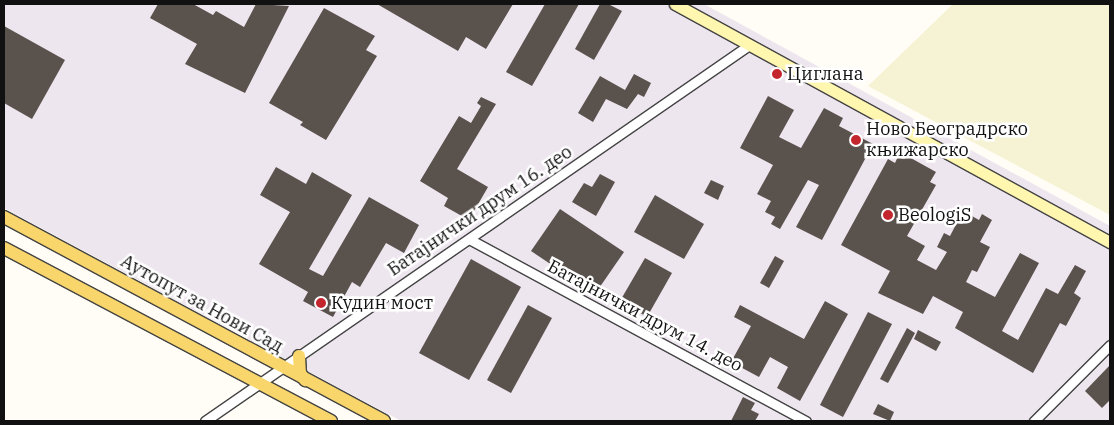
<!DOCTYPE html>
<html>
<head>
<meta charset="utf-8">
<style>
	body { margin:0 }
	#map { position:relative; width:1114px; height:425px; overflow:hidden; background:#fffdf5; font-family:"IBM Plex Serif",serif }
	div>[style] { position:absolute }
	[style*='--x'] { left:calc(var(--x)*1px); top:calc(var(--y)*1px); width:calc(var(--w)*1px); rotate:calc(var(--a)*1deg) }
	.industrial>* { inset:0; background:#eee6ef }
	.farmland>* { inset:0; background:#f6f3d4 }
	.building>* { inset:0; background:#5a524d }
	.roads { filter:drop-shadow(1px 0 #444) drop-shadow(-1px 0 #444) drop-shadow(0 1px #444) drop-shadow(0 -1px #444) }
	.street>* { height:9px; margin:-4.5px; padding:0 4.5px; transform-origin:4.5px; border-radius:4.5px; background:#fff }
	.secondary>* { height:11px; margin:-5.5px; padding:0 5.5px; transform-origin:5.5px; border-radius:5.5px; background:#fff6b0 }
	.primary>* { height:12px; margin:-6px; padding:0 6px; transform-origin:6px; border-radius:6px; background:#f9d66b }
	.dots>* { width:14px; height:14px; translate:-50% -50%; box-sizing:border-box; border:2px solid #fff; border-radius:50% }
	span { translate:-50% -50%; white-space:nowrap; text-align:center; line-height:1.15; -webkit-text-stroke:5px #fff; paint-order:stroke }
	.poi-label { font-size:18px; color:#111 }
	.left { translate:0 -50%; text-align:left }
	.street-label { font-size:18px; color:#111 }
	.frame { position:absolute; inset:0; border:5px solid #111; pointer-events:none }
</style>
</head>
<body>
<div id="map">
	<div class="industrial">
		<div style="clip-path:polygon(4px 4px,704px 4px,1110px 226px,1110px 421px,401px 421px,4px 208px)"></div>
	</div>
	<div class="farmland">
		<div style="clip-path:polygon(953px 4px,1110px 4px,1110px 215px,868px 86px)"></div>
	</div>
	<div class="building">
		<div style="clip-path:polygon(158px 4px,193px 4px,213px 15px,216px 11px,244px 27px,256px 4px,289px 6px,245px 93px,185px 64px,197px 44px,150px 18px)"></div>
		<div style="clip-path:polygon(377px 4px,513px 4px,486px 49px,466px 37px,458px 51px)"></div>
		<div style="clip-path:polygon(545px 4px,579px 4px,532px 86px,506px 72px)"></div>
		<div style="clip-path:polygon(600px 4px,608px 4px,622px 11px,594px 60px,575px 49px)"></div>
		<div style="clip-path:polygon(324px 8px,375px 36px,366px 50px,377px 56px,326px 140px,300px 125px,303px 122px,269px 103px)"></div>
		<div style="clip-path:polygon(4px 26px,65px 60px,32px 119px,4px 103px)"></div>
		<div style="clip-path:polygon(634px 74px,651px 83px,644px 97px,638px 94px,627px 109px,606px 99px,593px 122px,578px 113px,600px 76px,625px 90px)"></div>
		<div style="clip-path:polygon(768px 96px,794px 110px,779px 137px,801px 148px,824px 108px,843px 118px,839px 126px,873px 144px,822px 240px,796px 227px,819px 185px,808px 180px,780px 229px,771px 224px,775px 217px,765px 212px,771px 201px,757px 194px,773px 165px,740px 148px)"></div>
		<div style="clip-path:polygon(481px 97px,496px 104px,457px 169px,488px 187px,469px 220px,444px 206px,448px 198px,420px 181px,459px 116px,471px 123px,481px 106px,477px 103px)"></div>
		<div style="clip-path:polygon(900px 152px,936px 172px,930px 182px,936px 185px,907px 236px,925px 246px,917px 260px,936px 270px,947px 252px,937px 247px,944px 233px,950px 236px,963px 211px,979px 220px,982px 214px,992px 220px,980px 242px,990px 247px,977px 272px,972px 270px,966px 282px,995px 297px,1020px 253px,1039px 263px,1002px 331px,1018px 340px,1046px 288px,1058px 294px,1075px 265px,1086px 271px,1074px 293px,1081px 298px,1066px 326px,1060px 323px,1033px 373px,955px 328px,963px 312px,933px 296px,923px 314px,878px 293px,890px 271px,841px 245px,888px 159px,895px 163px)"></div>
		<div style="clip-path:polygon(276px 167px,306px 184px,312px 172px,352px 195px,309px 269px,323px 276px,369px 197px,419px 225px,404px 253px,386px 243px,360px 287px,352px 282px,333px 317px,303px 301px,308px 292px,259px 264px,290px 212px,260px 195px)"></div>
		<div style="clip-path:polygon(600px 174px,615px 182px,596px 216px,572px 202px,584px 183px,592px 187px)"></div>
		<div style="clip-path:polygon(711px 180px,724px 186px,718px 200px,704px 193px)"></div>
		<div style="clip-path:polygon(655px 195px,704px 224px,684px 259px,634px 232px)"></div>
		<div style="clip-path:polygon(560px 209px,624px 252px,595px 294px,531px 251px)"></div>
		<div style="clip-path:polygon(775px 256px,784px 261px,769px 288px,760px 283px)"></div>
		<div style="clip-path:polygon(645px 258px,672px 273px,647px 317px,620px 301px)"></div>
		<div style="clip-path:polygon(471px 259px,521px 287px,469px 380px,419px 353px)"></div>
		<div style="clip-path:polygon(825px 301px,848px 314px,800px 401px,777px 388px,788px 367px,770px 357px,759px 377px,731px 362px,751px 326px,734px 317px,740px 305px,804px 339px)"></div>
		<div style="clip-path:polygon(528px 305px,552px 318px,511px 393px,487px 380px)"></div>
		<div style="clip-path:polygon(868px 312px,892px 324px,843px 417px,820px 405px)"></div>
		<div style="clip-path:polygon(907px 328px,915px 333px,888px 383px,880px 379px)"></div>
		<div style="clip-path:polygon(918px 330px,941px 342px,936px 351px,914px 339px)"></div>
		<div style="clip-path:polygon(1110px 365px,1110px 400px,1102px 408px,1085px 391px)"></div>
		<div style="clip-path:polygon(743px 397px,755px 403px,751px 410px,759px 414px,755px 421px,731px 421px)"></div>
		<div style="clip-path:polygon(878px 404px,894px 412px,890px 421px,873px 414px)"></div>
	</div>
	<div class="roads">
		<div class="street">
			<div style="--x:469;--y:239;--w:383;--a:28.4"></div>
			<div style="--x:205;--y:421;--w:661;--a:-34.65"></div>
			<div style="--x:1034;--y:421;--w:107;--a:-45"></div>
		</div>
		<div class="secondary">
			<div style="--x:675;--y:4;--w:496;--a:28.7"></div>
		</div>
		<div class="primary">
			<div style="--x:4;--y:217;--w:431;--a:28.2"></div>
			<div style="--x:4;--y:248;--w:370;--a:27.9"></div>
			<div style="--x:299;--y:356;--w:17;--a:87"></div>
			<div style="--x:300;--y:373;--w:9;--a:54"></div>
		</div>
	</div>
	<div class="dots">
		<div style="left:777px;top:74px;background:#c4262e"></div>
		<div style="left:856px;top:140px;background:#c4262e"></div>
		<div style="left:888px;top:215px;background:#c4262e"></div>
		<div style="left:321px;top:303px;background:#c4262e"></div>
	</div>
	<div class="poi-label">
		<span class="left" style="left:787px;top:74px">Циглана</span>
		<span class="left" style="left:866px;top:140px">Ново Београдрско<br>књижарско</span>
		<span class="left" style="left:898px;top:215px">BeologiS</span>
		<span class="left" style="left:331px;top:303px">Кудин мост</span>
	</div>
	<div class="street-label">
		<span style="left:480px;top:211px;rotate:-34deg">Батајнички друм 16. део</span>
		<span style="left:202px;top:304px;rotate:29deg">Аутопут за Нови Сад</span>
		<span style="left:645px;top:316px;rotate:28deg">Батајнички друм 14. део</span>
	</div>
	<div class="frame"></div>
</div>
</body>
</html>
